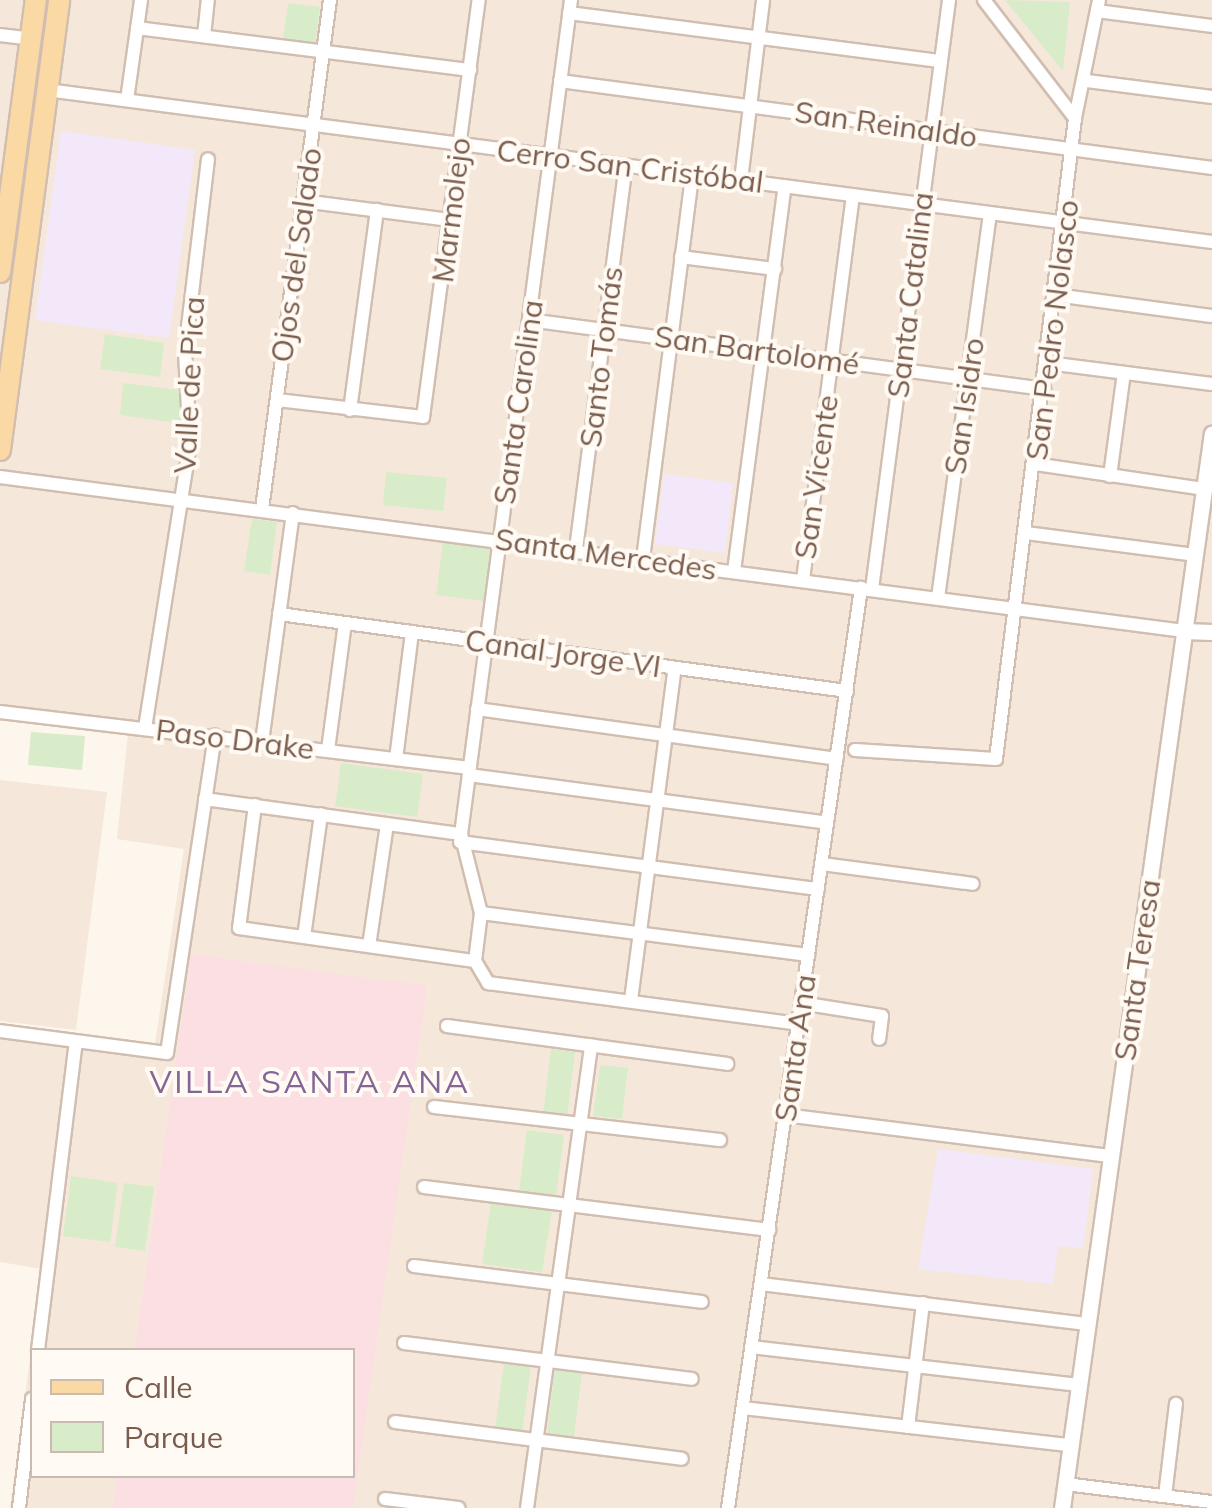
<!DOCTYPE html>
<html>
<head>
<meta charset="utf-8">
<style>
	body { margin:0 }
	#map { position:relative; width:1212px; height:1508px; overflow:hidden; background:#fdf6ec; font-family:Mulish,sans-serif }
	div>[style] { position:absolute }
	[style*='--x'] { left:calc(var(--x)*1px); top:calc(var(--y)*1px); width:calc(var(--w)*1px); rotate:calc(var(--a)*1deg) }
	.residential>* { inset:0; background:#f5e8da }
	.education>* { inset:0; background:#f3e8fa }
	.medical>* { inset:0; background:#fbdfe3 }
	.green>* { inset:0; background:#d8ecc9 }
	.roads { filter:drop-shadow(2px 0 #d1beb0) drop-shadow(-2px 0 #d1beb0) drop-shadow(0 2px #d1beb0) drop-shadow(0 -2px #d1beb0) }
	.minor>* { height:12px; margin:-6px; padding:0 6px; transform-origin:6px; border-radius:6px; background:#fff }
	.tertiary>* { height:15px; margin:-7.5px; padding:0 7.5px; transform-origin:7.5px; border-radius:7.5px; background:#fff }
	.primary>* { height:20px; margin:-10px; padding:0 10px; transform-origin:10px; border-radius:10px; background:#fbd9a5 }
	span { translate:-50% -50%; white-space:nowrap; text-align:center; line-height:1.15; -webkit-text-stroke:8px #fffaf3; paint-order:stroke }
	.street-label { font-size:30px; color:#7a5c4d }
	.neighbourhood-label { font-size:32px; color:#846695; letter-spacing:2.5px }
	.legend { position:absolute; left:30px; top:1348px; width:325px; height:130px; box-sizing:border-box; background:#fffaf3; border:2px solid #cabbb1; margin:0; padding:12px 18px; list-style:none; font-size:30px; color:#7a5c4d }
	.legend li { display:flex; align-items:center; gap:20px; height:50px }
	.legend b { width:50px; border:2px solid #cabbb1 }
</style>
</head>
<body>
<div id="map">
	<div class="residential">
		<div style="clip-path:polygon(evenodd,0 0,1212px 0,1212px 1508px,10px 1508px,42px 1269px,0 1262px,0 1037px,153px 1057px,184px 849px,117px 839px,128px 733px,0 719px,0 0,32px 1350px,352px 1350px,352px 1476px,32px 1476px,32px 1350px)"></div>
		<div style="clip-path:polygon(0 780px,107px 792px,76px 1030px,0 1021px)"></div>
	</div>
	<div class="education">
		<div style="clip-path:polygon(61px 131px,195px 150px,169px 338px,35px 320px)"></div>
		<div style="clip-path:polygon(664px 474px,733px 483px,725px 553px,655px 544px)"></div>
		<div style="clip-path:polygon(938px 1149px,1093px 1169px,1083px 1248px,1058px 1246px,1053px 1284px,918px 1269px)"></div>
	</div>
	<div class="medical">
		<div style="clip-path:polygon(191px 954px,427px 986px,353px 1508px,113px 1508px,117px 1476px,352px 1476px,352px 1350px,135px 1350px)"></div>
	</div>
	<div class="green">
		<div style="clip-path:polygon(1005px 0,1070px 2px,1063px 71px)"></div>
		<div style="clip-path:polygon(288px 3px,320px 7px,315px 45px,283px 40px)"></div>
		<div style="clip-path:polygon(105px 334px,164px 343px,160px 377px,100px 369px)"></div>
		<div style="clip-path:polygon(123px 383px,179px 390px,183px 424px,120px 415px)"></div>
		<div style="clip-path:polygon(386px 472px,447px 478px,443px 511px,383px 505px)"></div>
		<div style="clip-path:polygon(252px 519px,277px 522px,270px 575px,244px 571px)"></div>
		<div style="clip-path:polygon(443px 542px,490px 548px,484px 601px,436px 595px)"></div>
		<div style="clip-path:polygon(31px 732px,85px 736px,82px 770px,28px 765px)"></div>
		<div style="clip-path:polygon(341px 763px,423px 774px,417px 817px,335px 806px)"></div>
		<div style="clip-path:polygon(551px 1049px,575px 1052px,567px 1118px,543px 1114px)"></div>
		<div style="clip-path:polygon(600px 1065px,628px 1068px,622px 1119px,593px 1116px)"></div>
		<div style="clip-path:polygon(527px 1130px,564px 1135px,556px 1196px,519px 1191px)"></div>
		<div style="clip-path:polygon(71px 1176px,118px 1183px,110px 1242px,63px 1236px)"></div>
		<div style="clip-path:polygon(124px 1183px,154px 1187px,145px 1251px,115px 1247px)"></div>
		<div style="clip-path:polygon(491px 1202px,552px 1210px,542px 1272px,482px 1264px)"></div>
		<div style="clip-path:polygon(504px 1362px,531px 1366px,522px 1433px,495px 1430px)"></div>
		<div style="clip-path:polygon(555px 1369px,582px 1373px,574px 1437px,547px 1433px)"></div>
	</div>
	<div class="roads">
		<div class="minor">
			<div style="--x:571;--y:0;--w:841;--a:97.51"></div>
			<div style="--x:461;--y:834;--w:81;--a:75.8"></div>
			<div style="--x:481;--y:913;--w:48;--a:97.1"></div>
			<div style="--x:475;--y:961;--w:26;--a:59"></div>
			<div style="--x:488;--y:983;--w:313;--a:7.5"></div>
			<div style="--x:984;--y:0;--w:149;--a:52.4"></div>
			<div style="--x:1097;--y:11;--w:116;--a:7.4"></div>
			<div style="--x:569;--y:13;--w:375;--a:7.4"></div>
			<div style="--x:137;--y:28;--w:336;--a:7.2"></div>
			<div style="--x:0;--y:35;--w:31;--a:7"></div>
			<div style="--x:204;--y:36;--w:36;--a:-84"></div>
			<div style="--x:560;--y:81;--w:658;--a:7.6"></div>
			<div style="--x:1087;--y:81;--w:126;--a:7.3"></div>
			<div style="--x:47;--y:90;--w:1175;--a:7.43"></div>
			<div style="--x:127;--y:100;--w:101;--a:-82"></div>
			<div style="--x:741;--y:180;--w:181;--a:-83"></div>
			<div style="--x:303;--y:201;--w:148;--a:7.4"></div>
			<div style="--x:681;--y:257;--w:95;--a:7.3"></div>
			<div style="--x:1056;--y:295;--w:157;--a:7.7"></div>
			<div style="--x:529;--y:320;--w:520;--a:7.63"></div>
			<div style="--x:1048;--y:363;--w:165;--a:7.3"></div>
			<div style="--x:277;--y:400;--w:147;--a:6.6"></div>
			<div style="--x:423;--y:417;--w:421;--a:-82.4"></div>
			<div style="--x:350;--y:410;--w:202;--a:-82.3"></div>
			<div style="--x:1035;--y:464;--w:171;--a:8.4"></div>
			<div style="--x:1110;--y:476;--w:104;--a:-82.3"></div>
			<div style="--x:0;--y:477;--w:1194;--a:7.41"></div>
			<div style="--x:262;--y:509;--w:514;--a:-82.39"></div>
			<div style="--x:1026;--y:533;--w:170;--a:7.4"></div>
			<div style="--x:576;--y:549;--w:387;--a:-82.6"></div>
			<div style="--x:643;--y:559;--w:388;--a:-82.7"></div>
			<div style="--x:734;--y:571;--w:388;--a:-82.5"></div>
			<div style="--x:803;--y:580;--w:388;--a:-82.6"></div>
			<div style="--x:872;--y:589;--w:594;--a:-82.55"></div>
			<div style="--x:938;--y:598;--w:388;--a:-82.3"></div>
			<div style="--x:279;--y:614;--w:573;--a:7.72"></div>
			<div style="--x:477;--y:709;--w:363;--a:7.9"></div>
			<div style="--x:0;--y:712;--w:473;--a:6.8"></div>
			<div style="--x:145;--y:728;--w:287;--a:-81"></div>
			<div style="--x:190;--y:445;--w:93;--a:-93.1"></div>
			<div style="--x:185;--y:352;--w:194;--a:-83.2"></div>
			<div style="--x:262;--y:742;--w:231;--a:-82.3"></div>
			<div style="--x:328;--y:750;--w:128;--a:-82.4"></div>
			<div style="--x:855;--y:750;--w:141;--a:3.7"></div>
			<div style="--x:996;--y:759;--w:646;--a:-82.97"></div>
			<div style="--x:1075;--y:118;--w:120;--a:-78.5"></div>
			<div style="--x:396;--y:759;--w:128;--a:-82.8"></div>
			<div style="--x:469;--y:775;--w:361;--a:7.6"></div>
			<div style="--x:205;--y:799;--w:258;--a:7.8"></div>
			<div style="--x:255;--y:805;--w:124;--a:97.4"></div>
			<div style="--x:239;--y:928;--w:238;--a:8"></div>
			<div style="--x:460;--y:842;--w:361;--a:7.5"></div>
			<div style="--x:822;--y:864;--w:152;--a:7.5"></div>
			<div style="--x:481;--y:913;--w:330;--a:7.3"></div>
			<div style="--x:304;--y:937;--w:124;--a:-82.1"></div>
			<div style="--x:369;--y:946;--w:123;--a:-81.6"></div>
			<div style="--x:631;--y:1000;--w:335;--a:-82.5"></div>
			<div style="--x:801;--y:1003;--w:82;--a:9.1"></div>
			<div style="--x:882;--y:1016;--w:23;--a:97"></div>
			<div style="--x:447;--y:1026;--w:283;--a:7.7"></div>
			<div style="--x:0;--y:1031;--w:168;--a:7.5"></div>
			<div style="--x:167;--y:1053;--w:321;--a:-81.4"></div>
			<div style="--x:434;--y:1107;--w:288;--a:6.6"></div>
			<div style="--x:785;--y:1115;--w:329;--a:7.2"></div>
			<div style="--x:424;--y:1187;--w:348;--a:7.1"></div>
			<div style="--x:414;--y:1266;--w:290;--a:7.1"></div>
			<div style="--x:761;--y:1284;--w:328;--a:7"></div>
			<div style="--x:404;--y:1343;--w:290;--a:7.1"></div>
			<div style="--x:751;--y:1347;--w:330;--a:6.6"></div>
			<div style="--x:38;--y:1350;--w:311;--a:-83"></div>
			<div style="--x:743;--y:1408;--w:329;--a:6.5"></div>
			<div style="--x:395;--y:1422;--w:289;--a:7.3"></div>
			<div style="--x:908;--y:1427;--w:125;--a:-83.1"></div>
			<div style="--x:1065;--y:1484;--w:148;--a:7"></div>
			<div style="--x:1165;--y:1496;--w:93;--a:-83.2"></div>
			<div style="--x:385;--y:1499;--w:74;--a:7"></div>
			<div style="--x:19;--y:1508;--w:110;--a:-83.2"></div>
			<div style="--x:527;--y:1508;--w:467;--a:-82.1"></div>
			<div style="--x:728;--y:1508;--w:930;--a:-81.77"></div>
		</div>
		<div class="tertiary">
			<div style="--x:1184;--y:631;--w:28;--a:2"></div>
			<div style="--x:1062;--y:1508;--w:1085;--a:-82.06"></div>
		</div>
		<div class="primary">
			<div style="--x:0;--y:272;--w:274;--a:-82.5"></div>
			<div style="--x:0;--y:450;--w:454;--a:-82.5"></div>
		</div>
	</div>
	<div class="street-label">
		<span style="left:886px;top:124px;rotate:8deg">San Reinaldo</span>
		<span style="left:630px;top:166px;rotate:7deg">Cerro San Cristóbal</span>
		<span style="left:451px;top:210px;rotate:-83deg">Marmolejo</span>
		<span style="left:296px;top:255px;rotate:-82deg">Ojos del Salado</span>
		<span style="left:910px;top:295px;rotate:-83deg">Santa Catalina</span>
		<span style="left:1052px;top:330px;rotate:-83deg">San Pedro Nolasco</span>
		<span style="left:757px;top:350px;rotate:8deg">San Bartolomé</span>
		<span style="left:601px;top:357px;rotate:-83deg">Santo Tomás</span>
		<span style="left:189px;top:385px;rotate:-87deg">Valle de Pica</span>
		<span style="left:518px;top:402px;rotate:-82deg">Santa Carolina</span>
		<span style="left:964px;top:406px;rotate:-82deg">San Isidro</span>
		<span style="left:816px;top:477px;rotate:-82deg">San Vicente</span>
		<span style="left:606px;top:554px;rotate:8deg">Santa Mercedes</span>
		<span style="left:563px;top:653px;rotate:8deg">Canal Jorge VI</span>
		<span style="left:235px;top:739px;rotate:7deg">Paso Drake</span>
		<span style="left:1137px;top:970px;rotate:-82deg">Santa Teresa</span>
		<span style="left:795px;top:1048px;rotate:-82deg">Santa Ana</span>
	</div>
	<div class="neighbourhood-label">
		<span style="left:310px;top:1081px">VILLA SANTA ANA</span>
	</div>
	<ul class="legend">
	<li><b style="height:12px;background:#fbd9a5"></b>Calle</li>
	<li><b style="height:28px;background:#d8ecc9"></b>Parque</li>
	</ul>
</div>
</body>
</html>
